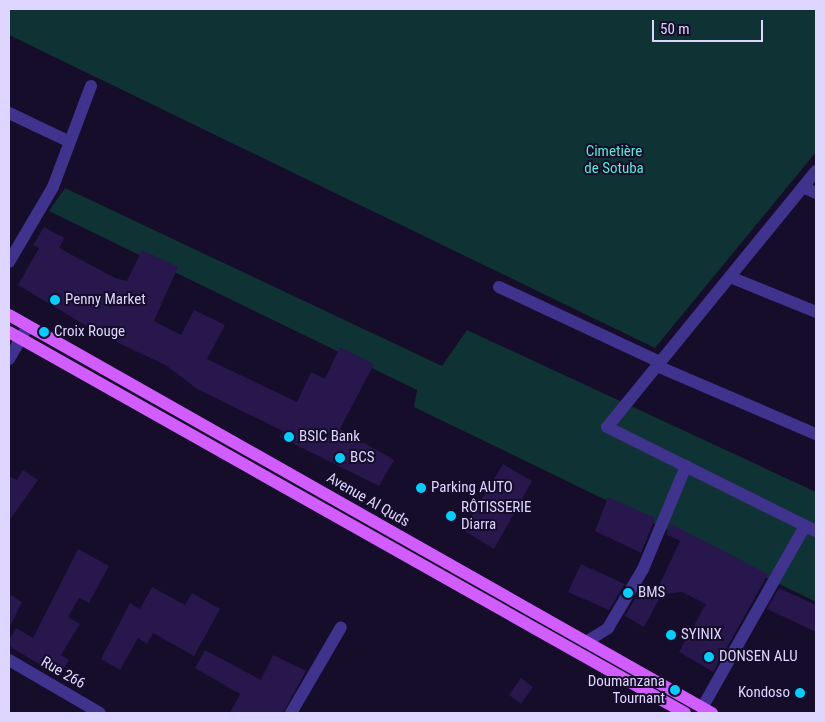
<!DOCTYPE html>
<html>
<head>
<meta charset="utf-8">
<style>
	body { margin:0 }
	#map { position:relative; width:825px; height:722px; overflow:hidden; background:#150d29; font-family:"Roboto Condensed",sans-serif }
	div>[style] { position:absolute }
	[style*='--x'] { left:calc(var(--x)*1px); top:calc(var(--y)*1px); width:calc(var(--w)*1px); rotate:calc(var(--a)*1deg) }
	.green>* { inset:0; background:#0f3234 }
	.building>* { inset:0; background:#27174c }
	.minor>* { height:12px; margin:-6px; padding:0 6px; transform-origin:6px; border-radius:6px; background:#3f338d }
	.primary>* { height:12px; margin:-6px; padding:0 6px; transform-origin:6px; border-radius:6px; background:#d25dff }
	.dots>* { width:14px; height:14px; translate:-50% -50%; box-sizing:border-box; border:2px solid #150d29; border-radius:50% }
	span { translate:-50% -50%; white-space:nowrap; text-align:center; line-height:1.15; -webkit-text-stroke:4px #150d29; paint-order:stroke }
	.park-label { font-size:15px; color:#54edd5 }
	.poi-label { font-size:15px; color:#ded6ff }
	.left { translate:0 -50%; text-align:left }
	.right { translate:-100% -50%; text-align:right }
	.street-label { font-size:15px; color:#ded6ff }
	.frame { position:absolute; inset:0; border:10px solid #ded6ff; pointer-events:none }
	.scale { position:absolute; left:652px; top:20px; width:111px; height:22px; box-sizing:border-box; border:2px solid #ded6ff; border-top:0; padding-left:6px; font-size:15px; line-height:18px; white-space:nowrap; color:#ded6ff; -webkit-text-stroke:4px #150d29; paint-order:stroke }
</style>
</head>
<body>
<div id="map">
	<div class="green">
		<div style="clip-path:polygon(9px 9px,816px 9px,816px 152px,655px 348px,9px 35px)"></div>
		<div style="clip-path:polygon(65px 188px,442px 366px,467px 330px,816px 492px,816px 602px,414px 407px,417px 390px,49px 211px)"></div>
	</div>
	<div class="building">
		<div style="clip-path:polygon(44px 227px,64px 238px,59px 248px,115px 278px,127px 281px,142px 250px,178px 267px,154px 321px,181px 335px,194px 310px,225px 325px,207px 359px,297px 402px,311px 372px,325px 379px,340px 347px,374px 364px,340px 429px,394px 460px,379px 486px,280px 437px,283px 431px,197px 389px,167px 366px,100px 334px,18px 285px,39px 248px,33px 245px)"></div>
		<div style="clip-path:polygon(503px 464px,532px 481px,494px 549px,463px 530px)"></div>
		<div style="clip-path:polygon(23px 470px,38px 480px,9px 521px,9px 476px,17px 480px)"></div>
		<div style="clip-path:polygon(608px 497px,655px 518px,641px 553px,595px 531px)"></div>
		<div style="clip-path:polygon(671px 524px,768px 574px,713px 672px,679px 652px,706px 604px,682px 592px,662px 594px,644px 627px,625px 616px,644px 583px,657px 590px,680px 541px,666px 534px)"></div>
		<div style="clip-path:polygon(78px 549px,109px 566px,89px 603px,79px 598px,68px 617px,80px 624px,61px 655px,69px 660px,59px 676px,9px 646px,9px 640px,16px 628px,33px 638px)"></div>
		<div style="clip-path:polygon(581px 564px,625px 584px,609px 610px,568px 592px)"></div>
		<div style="clip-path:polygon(152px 587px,185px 605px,192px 593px,220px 609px,194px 656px,153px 633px,147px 644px,138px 638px,120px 670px,101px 659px,130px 603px,140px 609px)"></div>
		<div style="clip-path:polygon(779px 588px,816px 605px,816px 632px,767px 609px)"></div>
		<div style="clip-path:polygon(9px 594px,22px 602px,9px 628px)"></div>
		<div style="clip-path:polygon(205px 650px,261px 680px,273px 655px,306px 671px,283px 713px,230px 713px,240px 694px,195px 668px)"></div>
		<div style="clip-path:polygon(521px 678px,533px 687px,521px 704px,509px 695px)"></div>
	</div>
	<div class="minor">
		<div style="--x:9;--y:113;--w:65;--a:25.4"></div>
		<div style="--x:816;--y:171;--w:330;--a:129.2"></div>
		<div style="--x:607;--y:427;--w:233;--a:26.5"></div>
		<div style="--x:803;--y:187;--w:14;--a:25"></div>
		<div style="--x:9;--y:262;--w:87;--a:-59.6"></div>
		<div style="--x:53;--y:187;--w:108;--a:-69.4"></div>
		<div style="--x:730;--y:277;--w:93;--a:22.1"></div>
		<div style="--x:499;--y:287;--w:178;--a:25"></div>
		<div style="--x:9;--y:359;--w:34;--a:-60"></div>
		<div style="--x:657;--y:366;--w:173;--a:23.2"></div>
		<div style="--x:586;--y:642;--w:26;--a:-32"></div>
		<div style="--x:608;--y:628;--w:69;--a:-59.3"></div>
		<div style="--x:643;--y:569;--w:112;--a:-67.3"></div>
		<div style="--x:9;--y:660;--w:105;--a:30.2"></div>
		<div style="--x:702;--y:708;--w:209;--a:-60.5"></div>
		<div style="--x:291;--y:713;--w:99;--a:-59.8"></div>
	</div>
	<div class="primary">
		<div style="--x:9;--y:315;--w:808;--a:29.52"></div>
		<div style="--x:9;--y:332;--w:776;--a:29.41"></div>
	</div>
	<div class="dots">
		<div style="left:55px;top:300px;background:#02ceff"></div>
		<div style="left:44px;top:332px;background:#02ceff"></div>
		<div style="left:289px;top:437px;background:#02ceff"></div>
		<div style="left:340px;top:458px;background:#02ceff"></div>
		<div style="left:421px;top:488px;background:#02ceff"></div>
		<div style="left:451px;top:516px;background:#02ceff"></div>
		<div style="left:628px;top:593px;background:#02ceff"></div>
		<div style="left:671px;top:635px;background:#02ceff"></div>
		<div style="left:709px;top:657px;background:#02ceff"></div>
		<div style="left:675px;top:690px;background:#02ceff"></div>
		<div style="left:800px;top:693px;background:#02ceff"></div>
	</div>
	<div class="park-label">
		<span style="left:614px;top:160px">Cimetière<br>de Sotuba</span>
	</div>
	<div class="poi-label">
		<span class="left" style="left:65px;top:300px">Penny Market</span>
		<span class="left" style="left:54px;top:332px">Croix Rouge</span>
		<span class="left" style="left:299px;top:437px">BSIC Bank</span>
		<span class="left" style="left:350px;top:458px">BCS</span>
		<span class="left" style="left:431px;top:488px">Parking AUTO</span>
		<span class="left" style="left:461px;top:516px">RÔTISSERIE<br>Diarra</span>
		<span class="left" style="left:638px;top:593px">BMS</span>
		<span class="left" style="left:681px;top:635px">SYINIX</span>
		<span class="left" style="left:719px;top:657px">DONSEN ALU</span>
		<span class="right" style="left:665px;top:690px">Doumanzana<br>Tournant</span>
		<span class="right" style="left:790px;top:693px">Kondoso</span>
	</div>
	<div class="street-label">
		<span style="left:368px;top:500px;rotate:30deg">Avenue Al Quds</span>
		<span style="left:63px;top:673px;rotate:30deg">Rue 266</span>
	</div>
	<div class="frame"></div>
	<div class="scale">50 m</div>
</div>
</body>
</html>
